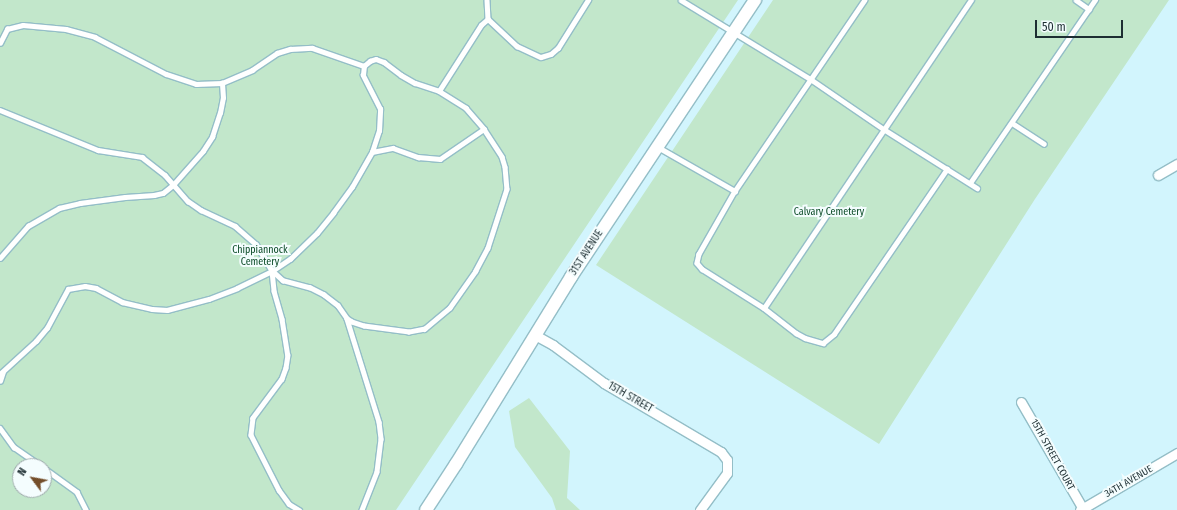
<!DOCTYPE html>
<html>
<head>
<meta charset="utf-8">
<style>
	body { margin:0 }
	#map { position:relative; width:1177px; height:510px; overflow:hidden; background:#d2f5fd; font-family:"Fira Sans Condensed",sans-serif }
	div>[style] { position:absolute }
	[style*='--x'] { left:calc(var(--x)*1px); top:calc(var(--y)*1px); width:calc(var(--w)*1px); rotate:calc(var(--a)*1deg) }
	.green>* { inset:0; background:#c2e7cb }
	.roads { filter:drop-shadow(1px 0 #94bec7) drop-shadow(-1px 0 #94bec7) drop-shadow(0 1px #94bec7) drop-shadow(0 -1px #94bec7) }
	.service>* { height:4.5px; margin:-2.25px; padding:0 2.25px; transform-origin:2.25px; border-radius:2.25px; background:#fff }
	.minor>* { height:9px; margin:-4.5px; padding:0 4.5px; transform-origin:4.5px; border-radius:4.5px; background:#fff }
	.tertiary>* { height:12px; margin:-6px; padding:0 6px; transform-origin:6px; border-radius:6px; background:#fff }
	span { translate:-50% -50%; white-space:nowrap; text-align:center; line-height:1.15; -webkit-text-stroke:4px #f4fdfe; paint-order:stroke }
	.park-label { font-size:10px; color:#0a4a26 }
	.street-label { font-size:10px; color:#1d2e32 }
	.north { position:absolute; left:12px; top:458px; width:40px; height:40px; box-sizing:border-box; background:#f4fdfe; border:1px solid #9eaaac; border-radius:50%; rotate:302deg; font-size:11px; font-weight:700; line-height:16px; text-align:center; color:#1d2e32 }
	.north::after { content:''; display:block; margin:auto; width:14px; height:18px; background:#744e2a; clip-path:polygon(50% 0,100% 100%,50% 72%,0 100%) }
	.scale { position:absolute; left:1035px; top:20px; width:88px; height:18px; box-sizing:border-box; border:2px solid #1d2e32; border-top:0; padding-left:5px; font-size:12px; line-height:14px; white-space:nowrap; color:#1d2e32; -webkit-text-stroke:3px #f4fdfe; paint-order:stroke }
</style>
</head>
<body>
<div id="map">
	<div class="green">
		<div style="clip-path:polygon(evenodd,0 0,738px 0,396px 510px,0 510px,0 0,20px 466px,44px 466px,44px 490px,20px 490px,20px 466px)"></div>
		<div style="clip-path:polygon(773px 0,1169px 0,1035px 199px,879px 444px,596px 265px)"></div>
		<div style="clip-path:polygon(529px 398px,570px 451px,567px 498px,580px 510px,556px 510px,552px 498px,515px 447px,509px 411px)"></div>
	</div>
	<div class="roads">
		<div class="service">
			<div style="--x:487;--y:0;--w:19;--a:87"></div>
			<div style="--x:488;--y:19;--w:40;--a:43"></div>
			<div style="--x:517;--y:46;--w:26;--a:25"></div>
			<div style="--x:541;--y:57;--w:10;--a:-17"></div>
			<div style="--x:551;--y:54;--w:9;--a:-41"></div>
			<div style="--x:558;--y:48;--w:57;--a:-58"></div>
			<div style="--x:681;--y:0;--w:153;--a:31.4"></div>
			<div style="--x:812;--y:80;--w:88;--a:34.4"></div>
			<div style="--x:885;--y:130;--w:109;--a:32.2"></div>
			<div style="--x:865;--y:0;--w:231;--a:124.2"></div>
			<div style="--x:735;--y:191;--w:73;--a:119.7"></div>
			<div style="--x:699;--y:254;--w:9;--a:103"></div>
			<div style="--x:697;--y:263;--w:8;--a:50"></div>
			<div style="--x:702;--y:269;--w:73;--a:32.2"></div>
			<div style="--x:764;--y:308;--w:41;--a:38"></div>
			<div style="--x:796;--y:333;--w:10;--a:29"></div>
			<div style="--x:805;--y:338;--w:19;--a:16"></div>
			<div style="--x:823;--y:343;--w:14;--a:-39"></div>
			<div style="--x:834;--y:334;--w:200;--a:-55.6"></div>
			<div style="--x:1076;--y:0;--w:16;--a:35"></div>
			<div style="--x:0;--y:43;--w:16;--a:-63"></div>
			<div style="--x:7;--y:29;--w:16;--a:-14"></div>
			<div style="--x:23;--y:25;--w:43;--a:5.3"></div>
			<div style="--x:66;--y:29;--w:30;--a:15"></div>
			<div style="--x:95;--y:37;--w:80;--a:27.5"></div>
			<div style="--x:166;--y:74;--w:32;--a:18"></div>
			<div style="--x:196;--y:84;--w:26;--a:-2"></div>
			<div style="--x:222;--y:83;--w:33;--a:-23"></div>
			<div style="--x:252;--y:70;--w:30;--a:-34"></div>
			<div style="--x:277;--y:53;--w:14;--a:-17"></div>
			<div style="--x:290;--y:49;--w:22;--a:-3"></div>
			<div style="--x:312;--y:48;--w:55;--a:19.1"></div>
			<div style="--x:439;--y:91;--w:78;--a:-57.5"></div>
			<div style="--x:481;--y:25;--w:9;--a:-41"></div>
			<div style="--x:0;--y:110;--w:106;--a:22.2"></div>
			<div style="--x:98;--y:150;--w:45;--a:9"></div>
			<div style="--x:142;--y:157;--w:29;--a:38"></div>
			<div style="--x:165;--y:175;--w:35;--a:49"></div>
			<div style="--x:188;--y:201;--w:16;--a:35"></div>
			<div style="--x:201;--y:210;--w:38;--a:25"></div>
			<div style="--x:235;--y:226;--w:28;--a:41"></div>
			<div style="--x:256;--y:244;--w:31;--a:59"></div>
			<div style="--x:272;--y:271;--w:20;--a:84"></div>
			<div style="--x:274;--y:291;--w:29;--a:74"></div>
			<div style="--x:282;--y:319;--w:36;--a:81"></div>
			<div style="--x:288;--y:355;--w:13;--a:99"></div>
			<div style="--x:286;--y:368;--w:12;--a:110"></div>
			<div style="--x:282;--y:379;--w:49;--a:126.6"></div>
			<div style="--x:253;--y:418;--w:17;--a:97"></div>
			<div style="--x:251;--y:435;--w:62;--a:63"></div>
			<div style="--x:279;--y:490;--w:17;--a:54"></div>
			<div style="--x:289;--y:504;--w:12;--a:31"></div>
			<div style="--x:1012;--y:123;--w:38;--a:33"></div>
			<div style="--x:658;--y:147;--w:89;--a:29.7"></div>
			<div style="--x:372;--y:152;--w:21;--a:-11"></div>
			<div style="--x:393;--y:148;--w:27;--a:20"></div>
			<div style="--x:418;--y:157;--w:22;--a:5"></div>
			<div style="--x:440;--y:159;--w:53;--a:-34.3"></div>
			<div style="--x:970;--y:183;--w:222;--a:-55.7"></div>
			<div style="--x:0;--y:258;--w:43;--a:-48.8"></div>
			<div style="--x:28;--y:226;--w:36;--a:-30"></div>
			<div style="--x:59;--y:208;--w:22;--a:-13"></div>
			<div style="--x:80;--y:203;--w:45;--a:-7.6"></div>
			<div style="--x:125;--y:197;--w:29;--a:-4"></div>
			<div style="--x:154;--y:195;--w:9;--a:-13"></div>
			<div style="--x:163;--y:193;--w:13;--a:-39"></div>
			<div style="--x:173;--y:185;--w:45;--a:-48.6"></div>
			<div style="--x:203;--y:151;--w:17;--a:-57"></div>
			<div style="--x:212;--y:137;--w:25;--a:-72"></div>
			<div style="--x:220;--y:113;--w:15;--a:-79"></div>
			<div style="--x:223;--y:98;--w:15;--a:-94"></div>
			<div style="--x:764;--y:308;--w:371;--a:-56.1"></div>
			<div style="--x:347;--y:319;--w:108;--a:72.7"></div>
			<div style="--x:379;--y:422;--w:17;--a:83"></div>
			<div style="--x:381;--y:439;--w:33;--a:97"></div>
			<div style="--x:377;--y:472;--w:41;--a:111.5"></div>
			<div style="--x:0;--y:374;--w:49;--a:-42.5"></div>
			<div style="--x:36;--y:341;--w:17;--a:-50"></div>
			<div style="--x:47;--y:328;--w:44;--a:-61.7"></div>
			<div style="--x:68;--y:289;--w:17;--a:-10"></div>
			<div style="--x:85;--y:286;--w:11;--a:10"></div>
			<div style="--x:96;--y:288;--w:30;--a:28"></div>
			<div style="--x:122;--y:302;--w:31;--a:13"></div>
			<div style="--x:152;--y:309;--w:15;--a:4"></div>
			<div style="--x:167;--y:310;--w:43;--a:-14.7"></div>
			<div style="--x:209;--y:299;--w:30;--a:-21"></div>
			<div style="--x:237;--y:288;--w:39;--a:-26"></div>
			<div style="--x:272;--y:271;--w:22;--a:-34"></div>
			<div style="--x:290;--y:259;--w:37;--a:-44"></div>
			<div style="--x:317;--y:233;--w:26;--a:-51"></div>
			<div style="--x:333;--y:213;--w:32;--a:-54"></div>
			<div style="--x:352;--y:187;--w:40;--a:-60.3"></div>
			<div style="--x:372;--y:152;--w:22;--a:-72"></div>
			<div style="--x:379;--y:131;--w:22;--a:-87"></div>
			<div style="--x:380;--y:109;--w:38;--a:-117"></div>
			<div style="--x:363;--y:75;--w:9;--a:-84"></div>
			<div style="--x:364;--y:66;--w:8;--a:-40"></div>
			<div style="--x:370;--y:61;--w:6;--a:-18"></div>
			<div style="--x:376;--y:59;--w:9;--a:21"></div>
			<div style="--x:384;--y:62;--w:21;--a:37"></div>
			<div style="--x:401;--y:75;--w:16;--a:30"></div>
			<div style="--x:415;--y:83;--w:25;--a:18"></div>
			<div style="--x:439;--y:91;--w:32;--a:32"></div>
			<div style="--x:466;--y:108;--w:28;--a:49"></div>
			<div style="--x:484;--y:129;--w:33;--a:57"></div>
			<div style="--x:502;--y:157;--w:10;--a:73"></div>
			<div style="--x:505;--y:167;--w:22;--a:85"></div>
			<div style="--x:507;--y:189;--w:62;--a:107.9"></div>
			<div style="--x:488;--y:248;--w:26;--a:118"></div>
			<div style="--x:476;--y:271;--w:45;--a:125.1"></div>
			<div style="--x:450;--y:308;--w:33;--a:140"></div>
			<div style="--x:425;--y:329;--w:16;--a:169"></div>
			<div style="--x:409;--y:332;--w:45;--a:-172.4"></div>
			<div style="--x:364;--y:326;--w:13;--a:-162"></div>
			<div style="--x:352;--y:322;--w:6;--a:-149"></div>
			<div style="--x:347;--y:319;--w:16;--a:-125"></div>
			<div style="--x:338;--y:306;--w:18;--a:-142"></div>
			<div style="--x:324;--y:295;--w:16;--a:-153"></div>
			<div style="--x:310;--y:288;--w:28;--a:-165"></div>
			<div style="--x:283;--y:281;--w:15;--a:-138"></div>
			<div style="--x:0;--y:381;--w:9;--a:-72"></div>
			<div style="--x:0;--y:428;--w:24;--a:54"></div>
			<div style="--x:14;--y:447;--w:33;--a:35"></div>
			<div style="--x:44;--y:468;--w:41;--a:36"></div>
			<div style="--x:77;--y:492;--w:20;--a:63"></div>
		</div>
		<div class="minor">
			<div style="--x:1158;--y:175;--w:22;--a:-30"></div>
			<div style="--x:535;--y:335;--w:21;--a:29"></div>
			<div style="--x:553;--y:345;--w:64;--a:36.7"></div>
			<div style="--x:604;--y:383;--w:136;--a:30.5"></div>
			<div style="--x:721;--y:452;--w:10;--a:53"></div>
			<div style="--x:727;--y:460;--w:13;--a:90"></div>
			<div style="--x:727;--y:473;--w:46;--a:126.1"></div>
			<div style="--x:1021;--y:402;--w:124;--a:59.9"></div>
			<div style="--x:1080;--y:510;--w:113;--a:-30.4"></div>
		</div>
		<div class="tertiary">
			<div style="--x:426;--y:510;--w:55;--a:-56.9"></div>
			<div style="--x:456;--y:464;--w:220;--a:-58.4"></div>
			<div style="--x:571;--y:277;--w:333;--a:-56.4"></div>
		</div>
	</div>
	<div class="park-label">
		<span style="left:829px;top:213px">Calvary Cemetery</span>
		<span style="left:260px;top:256px">Chippiannock<br>Cemetery</span>
	</div>
	<div class="street-label">
		<span style="left:587px;top:253px;rotate:-57deg">31ST AVENUE</span>
		<span style="left:630px;top:398px;rotate:30deg">15TH STREET</span>
		<span style="left:1052px;top:455px;rotate:61deg">15TH STREET COURT</span>
		<span style="left:1129px;top:482px;rotate:-30deg">34TH AVENUE</span>
	</div>
	<div class="north">N</div>
	<div class="scale">50 m</div>
</div>
</body>
</html>
